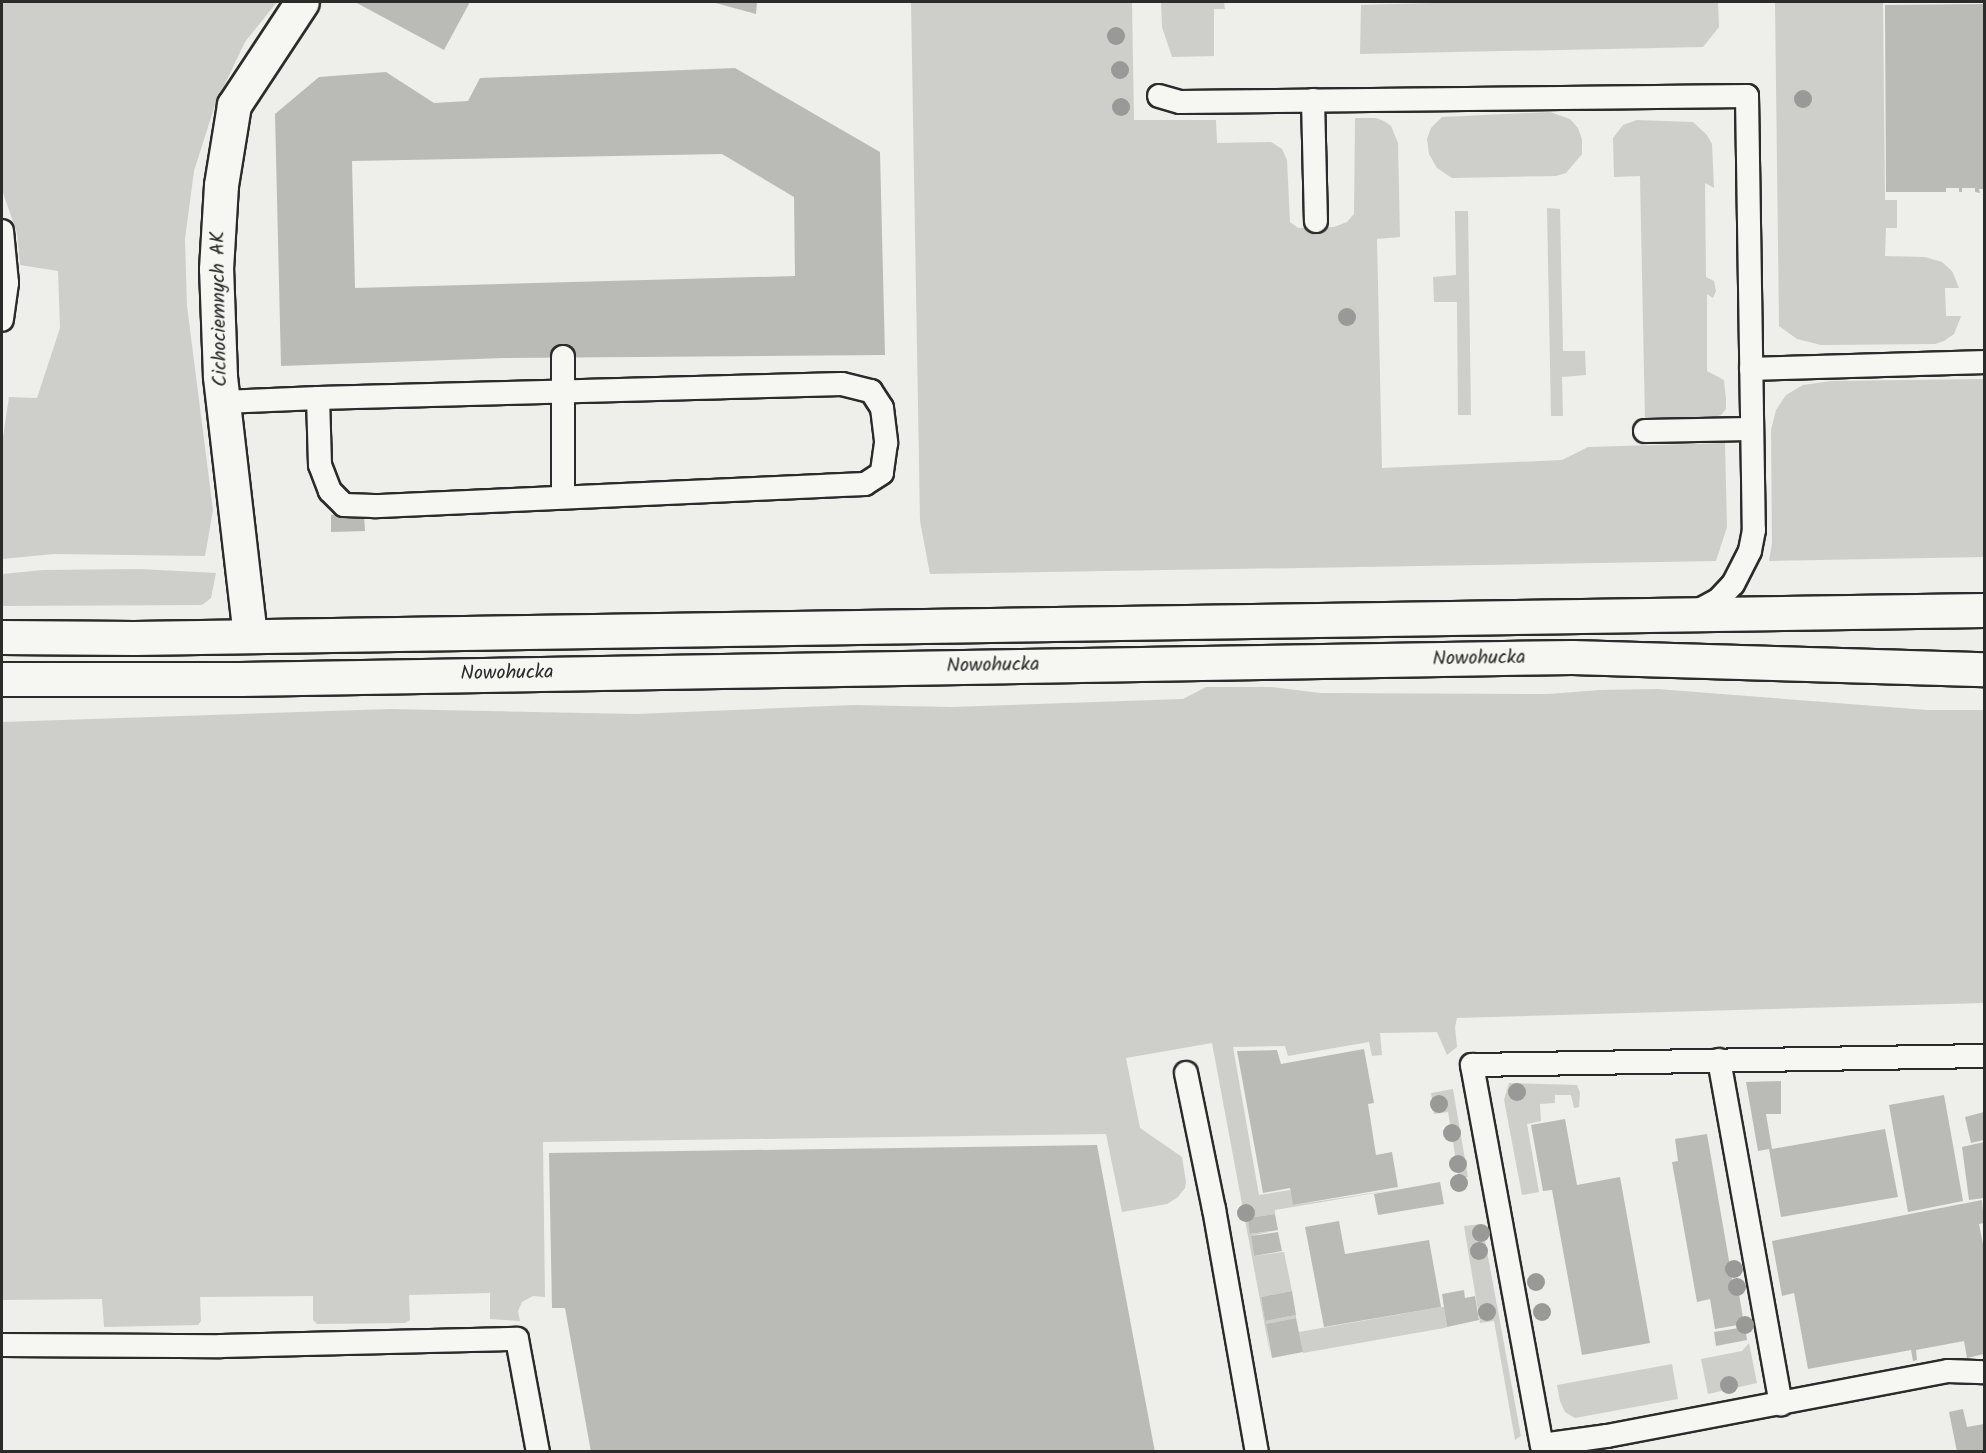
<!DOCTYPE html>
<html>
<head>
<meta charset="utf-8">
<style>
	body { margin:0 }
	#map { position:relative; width:1986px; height:1453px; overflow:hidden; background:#eeeeea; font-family:Kalam,sans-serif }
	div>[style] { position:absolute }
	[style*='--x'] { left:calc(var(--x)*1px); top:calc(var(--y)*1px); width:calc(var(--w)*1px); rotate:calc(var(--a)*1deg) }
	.green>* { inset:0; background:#cececa }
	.building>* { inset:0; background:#babab7 }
	.roads { filter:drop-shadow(2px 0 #2b2b2b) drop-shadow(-2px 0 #2b2b2b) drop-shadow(0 2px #2b2b2b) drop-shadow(0 -2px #2b2b2b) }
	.lane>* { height:22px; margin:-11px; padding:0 11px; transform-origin:11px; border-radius:11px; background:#f6f6f2 }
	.street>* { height:33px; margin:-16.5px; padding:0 16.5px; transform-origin:16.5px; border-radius:16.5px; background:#f6f6f2 }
	.secondary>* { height:33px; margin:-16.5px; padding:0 16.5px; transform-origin:16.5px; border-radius:16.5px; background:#f6f6f2 }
	.trees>* { width:18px; height:18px; margin:-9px; border-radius:50%; background:#999997 }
	span { translate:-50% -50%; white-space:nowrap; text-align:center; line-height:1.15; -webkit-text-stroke:4.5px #f6f6f2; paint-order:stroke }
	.street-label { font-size:20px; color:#2b2b2b }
	.frame { position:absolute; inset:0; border:3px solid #2b2b2b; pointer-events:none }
</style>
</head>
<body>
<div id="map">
	<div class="green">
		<div style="clip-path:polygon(2px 2px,277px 2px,245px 42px,215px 105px,194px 171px,185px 239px,187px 306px,213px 510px,205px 556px,54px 554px,2px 559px,2px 444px,9px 397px,37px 398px,60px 328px,58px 271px,20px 265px,17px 233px,2px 190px)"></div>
		<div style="clip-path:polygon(911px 2px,1132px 2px,1134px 120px,1216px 120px,1217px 143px,1271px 142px,1282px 149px,1287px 160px,1290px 222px,1298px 228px,1334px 227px,1347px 222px,1354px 214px,1355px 118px,1376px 118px,1384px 121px,1391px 126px,1398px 143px,1400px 237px,1377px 239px,1382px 468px,1562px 460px,1588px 447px,1725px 443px,1727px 527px,1716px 561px,930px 574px,920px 521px)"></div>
		<div style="clip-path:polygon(1161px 2px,1224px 2px,1225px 9px,1214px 9px,1214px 56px,1172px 57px,1162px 27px)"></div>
		<div style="clip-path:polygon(1467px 2px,1718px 2px,1719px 27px,1703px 47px,1360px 54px,1361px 5px)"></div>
		<div style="clip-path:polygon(1775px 2px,1984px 2px,1883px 3px,1885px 200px,1897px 200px,1897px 228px,1886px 228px,1885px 256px,1925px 257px,1942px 262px,1952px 271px,1959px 288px,1945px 288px,1946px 316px,1961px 316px,1960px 319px,1954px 334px,1944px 341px,1935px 344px,1821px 345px,1797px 339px,1779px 326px)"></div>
		<div style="clip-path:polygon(1550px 112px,1570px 119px,1578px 128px,1582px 139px,1582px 154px,1566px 173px,1556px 176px,1452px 178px,1437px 168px,1429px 154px,1427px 139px,1431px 128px,1442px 117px)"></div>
		<div style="clip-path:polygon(1637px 120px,1693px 122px,1707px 135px,1712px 144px,1714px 188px,1705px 183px,1706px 277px,1714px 281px,1716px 291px,1713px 298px,1707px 294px,1707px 371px,1724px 380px,1726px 399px,1726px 409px,1721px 415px,1711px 418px,1645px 420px,1640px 176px,1614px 177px,1613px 138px,1623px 125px)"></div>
		<div style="clip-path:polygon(1547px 208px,1560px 209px,1563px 351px,1585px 351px,1586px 375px,1562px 377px,1563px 416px,1551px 416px)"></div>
		<div style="clip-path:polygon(1455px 211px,1468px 211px,1471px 415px,1458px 415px,1457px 302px,1434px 302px,1433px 277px,1456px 275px)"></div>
		<div style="clip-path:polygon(1984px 379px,1984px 557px,1769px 561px,1772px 543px,1771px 430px,1776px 410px,1786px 395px,1803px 385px,1831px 381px)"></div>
		<div style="clip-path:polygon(140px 569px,216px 573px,211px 598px,202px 605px,2px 606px,2px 574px,43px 570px)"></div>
		<div style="clip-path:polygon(1206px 687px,1272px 687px,1320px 693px,1548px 694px,1600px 690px,1657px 689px,1927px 710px,1984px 710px,1984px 1003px,1457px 1018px,1455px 1027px,1457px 1047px,1447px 1055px,1437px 1032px,1380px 1033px,1382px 1055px,1372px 1056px,1369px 1042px,1288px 1056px,1285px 1046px,1233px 1047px,1259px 1195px,1290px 1190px,1294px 1205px,1399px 1189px,1275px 1210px,1275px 1214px,1248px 1218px,1251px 1234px,1278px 1230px,1251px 1236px,1254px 1256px,1284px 1252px,1292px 1291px,1261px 1297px,1265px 1321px,1296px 1315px,1296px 1318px,1266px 1324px,1271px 1359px,1212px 1043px,1126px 1058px,1140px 1128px,1182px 1157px,1186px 1182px,1185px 1188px,1178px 1197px,1167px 1204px,1122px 1212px,1106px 1134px,543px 1142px,545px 1297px,533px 1296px,522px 1302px,518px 1311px,520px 1321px,490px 1319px,490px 1293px,409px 1295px,410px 1320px,405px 1323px,317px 1324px,313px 1320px,313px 1296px,200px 1297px,201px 1321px,198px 1325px,104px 1327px,102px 1299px,2px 1300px,2px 722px,390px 709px,636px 714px,853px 705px,951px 707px,1183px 699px)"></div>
		<div style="clip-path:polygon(1509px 1083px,1577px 1085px,1580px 1093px,1579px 1107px,1574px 1108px,1571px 1095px,1555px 1095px,1555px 1103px,1540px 1104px,1541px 1121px,1527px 1124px,1539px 1192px,1522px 1195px,1504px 1100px)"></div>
		<div style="clip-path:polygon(1453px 1089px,1468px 1177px,1459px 1179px,1448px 1112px,1434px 1114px,1431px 1093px)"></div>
		<div style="clip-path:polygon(1482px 1224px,1521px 1436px,1515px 1440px,1494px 1321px,1480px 1323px,1464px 1226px)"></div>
		<div style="clip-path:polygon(1441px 1307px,1444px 1307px,1447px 1327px,1444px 1328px,1303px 1353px,1299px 1332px)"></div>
		<div style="clip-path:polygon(1749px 1343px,1757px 1383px,1708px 1394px,1701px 1359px,1742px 1351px)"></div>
		<div style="clip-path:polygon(1672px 1364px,1678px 1399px,1575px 1418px,1565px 1412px,1560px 1401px,1557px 1385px)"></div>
	</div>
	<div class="building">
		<div style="clip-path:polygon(355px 2px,470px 2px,444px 50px)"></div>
		<div style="clip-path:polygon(712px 2px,757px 2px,756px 14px)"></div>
		<div style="clip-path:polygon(1984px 4px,1984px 189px,1979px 189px,1980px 193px,1975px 192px,1975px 188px,1962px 188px,1962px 192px,1959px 192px,1959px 188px,1946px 188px,1946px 192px,1886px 192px,1885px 5px)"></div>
		<div style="clip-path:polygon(evenodd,735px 68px,880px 152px,885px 355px,505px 358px,281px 366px,275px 114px,319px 77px,386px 72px,434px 103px,468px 101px,480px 78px,735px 68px,722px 154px,794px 197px,795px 276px,355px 288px,352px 161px,722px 154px)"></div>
		<div style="clip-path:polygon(364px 514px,365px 531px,331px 532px,331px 515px)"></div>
		<div style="clip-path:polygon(1364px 1049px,1374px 1103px,1368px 1104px,1376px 1155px,1392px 1152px,1398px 1187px,1293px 1205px,1290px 1188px,1263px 1193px,1237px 1051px,1277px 1050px,1281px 1064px)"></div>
		<div style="clip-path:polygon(1781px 1081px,1781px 1114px,1766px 1114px,1772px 1149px,1885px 1129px,1898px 1197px,1781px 1217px,1769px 1149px,1758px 1151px,1746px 1082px)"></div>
		<div style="clip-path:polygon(1944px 1095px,1963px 1201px,1908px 1212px,1889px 1105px)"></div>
		<div style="clip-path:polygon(1984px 1112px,1984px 1140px,1971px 1143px,1965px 1117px)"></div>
		<div style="clip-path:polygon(1565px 1119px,1577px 1185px,1620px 1177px,1650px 1343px,1582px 1355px,1552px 1190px,1543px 1191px,1531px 1125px)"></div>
		<div style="clip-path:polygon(1707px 1134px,1735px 1295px,1739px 1294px,1744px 1324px,1715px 1329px,1710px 1299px,1697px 1302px,1672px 1162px,1678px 1161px,1675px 1139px)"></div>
		<div style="clip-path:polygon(1984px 1142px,1984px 1198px,1969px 1200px,1962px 1147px)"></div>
		<div style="clip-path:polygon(1097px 1145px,1155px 1452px,591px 1452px,565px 1308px,552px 1308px,549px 1153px)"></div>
		<div style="clip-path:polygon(1440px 1182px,1444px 1204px,1378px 1215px,1374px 1194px)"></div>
		<div style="clip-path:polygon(1982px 1200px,1984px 1223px,1979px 1224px,1984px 1249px,1984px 1354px,1967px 1358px,1964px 1341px,1916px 1350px,1917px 1360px,1913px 1361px,1911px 1350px,1808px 1369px,1794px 1293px,1782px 1296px,1772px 1241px)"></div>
		<div style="clip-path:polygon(1275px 1214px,1278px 1230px,1250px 1234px,1248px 1218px)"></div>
		<div style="clip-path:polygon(1339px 1221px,1345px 1254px,1429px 1240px,1441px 1307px,1324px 1327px,1305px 1227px)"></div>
		<div style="clip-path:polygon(1278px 1232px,1282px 1251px,1254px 1256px,1251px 1236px)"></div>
		<div style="clip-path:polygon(1464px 1290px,1465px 1298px,1475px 1296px,1479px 1320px,1447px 1327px,1442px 1294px)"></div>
		<div style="clip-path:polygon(1292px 1291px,1296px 1315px,1265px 1321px,1261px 1297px)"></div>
		<div style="clip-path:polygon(1296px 1318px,1303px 1352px,1272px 1358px,1266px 1324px)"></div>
		<div style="clip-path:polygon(1745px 1327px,1747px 1340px,1716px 1346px,1714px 1332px)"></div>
		<div style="clip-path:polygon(1963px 1409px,1967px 1427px,1984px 1424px,1984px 1452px,1957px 1452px,1949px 1412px)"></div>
	</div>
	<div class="roads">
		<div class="lane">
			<div style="--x:1159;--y:96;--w:22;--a:16"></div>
			<div style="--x:1180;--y:102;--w:567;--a:-0.61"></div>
			<div style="--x:1747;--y:96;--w:434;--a:89.1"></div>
			<div style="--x:1754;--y:530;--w:21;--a:101"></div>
			<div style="--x:1750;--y:551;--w:37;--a:117"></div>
			<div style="--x:1733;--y:584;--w:22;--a:133"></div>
			<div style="--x:1718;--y:600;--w:26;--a:152"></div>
			<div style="--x:1313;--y:100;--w:121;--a:88.6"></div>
			<div style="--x:2;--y:231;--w:52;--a:84.5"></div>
			<div style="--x:7;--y:283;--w:37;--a:98"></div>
			<div style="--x:563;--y:357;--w:140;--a:90"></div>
			<div style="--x:1751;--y:369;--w:233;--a:-1.7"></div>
			<div style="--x:223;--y:402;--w:95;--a:-2.4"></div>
			<div style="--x:318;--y:398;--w:524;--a:-1.53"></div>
			<div style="--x:842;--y:384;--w:30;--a:14"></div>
			<div style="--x:871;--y:391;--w:20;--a:57"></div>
			<div style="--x:882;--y:408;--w:35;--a:83"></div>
			<div style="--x:886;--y:443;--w:30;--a:98"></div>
			<div style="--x:882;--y:473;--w:20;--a:147"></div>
			<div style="--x:865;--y:484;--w:491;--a:177.4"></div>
			<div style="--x:374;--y:506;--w:30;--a:-178"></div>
			<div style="--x:344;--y:505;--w:20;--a:-135"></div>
			<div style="--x:330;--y:491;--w:28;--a:-111"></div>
			<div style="--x:320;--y:465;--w:67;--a:-91.7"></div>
			<div style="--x:1645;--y:431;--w:106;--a:-1.1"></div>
			<div style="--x:1984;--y:1056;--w:512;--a:178.99"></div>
			<div style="--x:1472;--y:1065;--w:386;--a:79.6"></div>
			<div style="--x:1542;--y:1445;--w:66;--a:-7.9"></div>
			<div style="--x:1607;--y:1436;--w:347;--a:-10.8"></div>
			<div style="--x:1948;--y:1371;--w:36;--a:2"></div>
			<div style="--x:1719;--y:1060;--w:350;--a:79.8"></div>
			<div style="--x:1186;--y:1073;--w:139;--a:78.4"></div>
			<div style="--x:1214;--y:1209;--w:247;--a:80"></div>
			<div style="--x:2;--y:1345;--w:219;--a:0.3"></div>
			<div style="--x:221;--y:1346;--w:296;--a:-1.4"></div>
			<div style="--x:517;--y:1339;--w:115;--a:79.5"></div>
		</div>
		<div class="street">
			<div style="--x:250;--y:636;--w:262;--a:-96.6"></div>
			<div style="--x:220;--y:376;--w:107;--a:-92.1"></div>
			<div style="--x:216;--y:269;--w:84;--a:-86.6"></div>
			<div style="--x:221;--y:185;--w:81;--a:-80.8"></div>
			<div style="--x:234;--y:105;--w:123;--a:-56.6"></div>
		</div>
		<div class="secondary">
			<div style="--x:2;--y:637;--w:132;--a:0.4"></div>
			<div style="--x:134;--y:638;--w:1850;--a:-0.87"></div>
			<div style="--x:2;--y:679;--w:238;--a:0"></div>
			<div style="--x:240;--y:679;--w:1332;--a:-0.95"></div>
			<div style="--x:1572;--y:657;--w:412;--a:1.7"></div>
		</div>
	</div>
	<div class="trees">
		<div style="left:1116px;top:36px"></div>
		<div style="left:1120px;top:70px"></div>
		<div style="left:1803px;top:99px"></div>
		<div style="left:1121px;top:107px"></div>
		<div style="left:1347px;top:317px"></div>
		<div style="left:1517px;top:1092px"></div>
		<div style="left:1439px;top:1104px"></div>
		<div style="left:1452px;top:1133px"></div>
		<div style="left:1458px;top:1164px"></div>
		<div style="left:1459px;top:1183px"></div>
		<div style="left:1246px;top:1213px"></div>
		<div style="left:1481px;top:1233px"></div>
		<div style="left:1479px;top:1251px"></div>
		<div style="left:1734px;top:1269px"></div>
		<div style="left:1536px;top:1282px"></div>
		<div style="left:1737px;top:1287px"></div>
		<div style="left:1487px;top:1312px"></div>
		<div style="left:1542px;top:1312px"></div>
		<div style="left:1745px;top:1325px"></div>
		<div style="left:1729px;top:1385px"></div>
	</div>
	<div class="street-label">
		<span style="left:220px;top:309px;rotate:-91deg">Cichociemnych AK</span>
		<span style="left:1479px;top:659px;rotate:-1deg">Nowohucka</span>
		<span style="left:993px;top:666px;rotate:-1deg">Nowohucka</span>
		<span style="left:507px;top:674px;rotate:-1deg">Nowohucka</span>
	</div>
	<div class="frame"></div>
</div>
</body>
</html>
